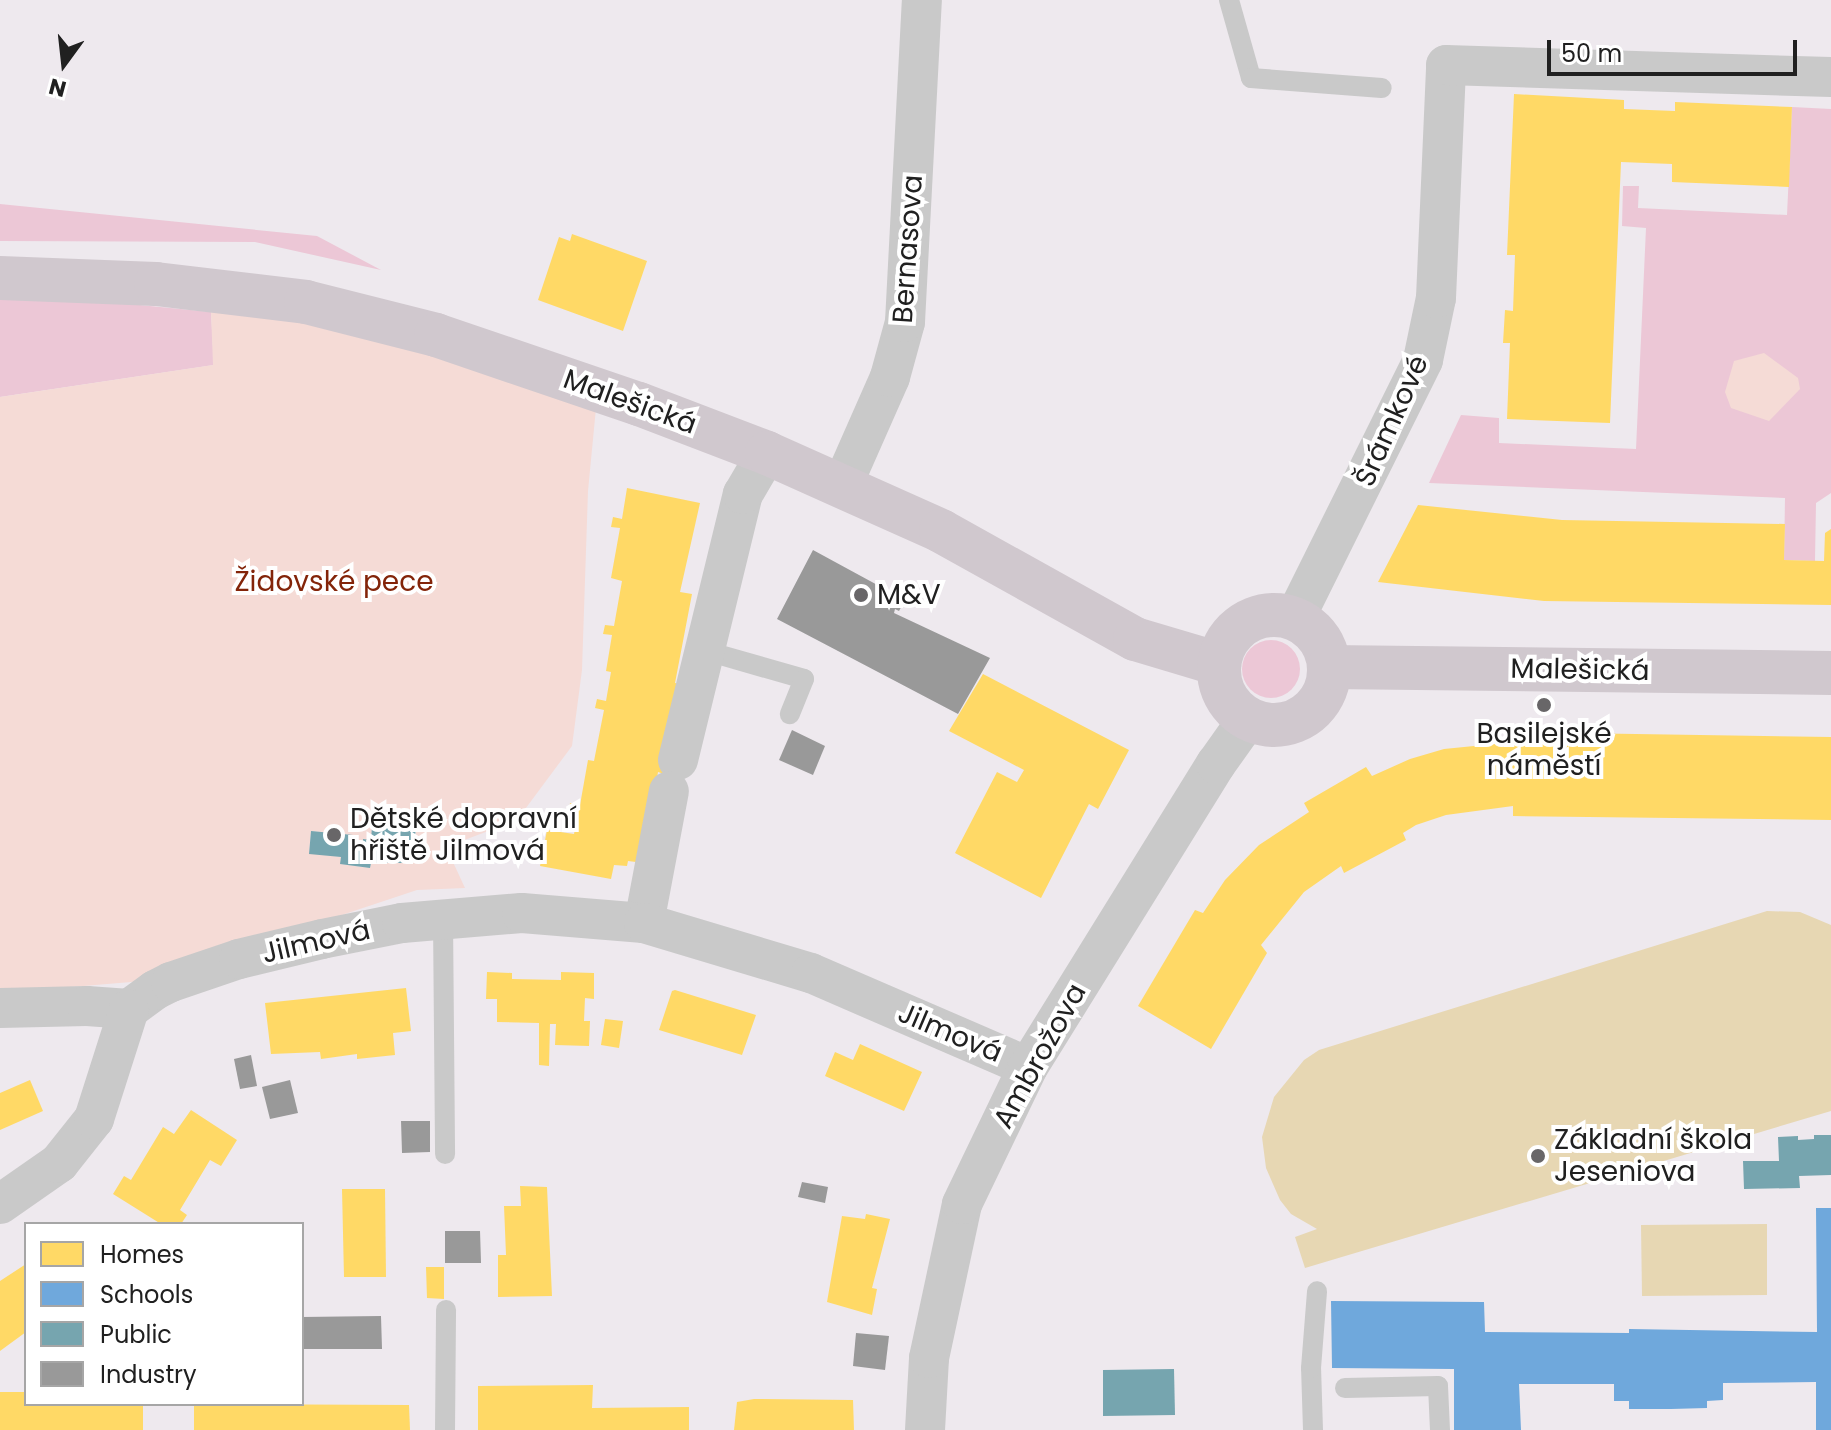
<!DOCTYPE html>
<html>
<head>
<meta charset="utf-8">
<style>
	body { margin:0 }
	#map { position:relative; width:1831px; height:1430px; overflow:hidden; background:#eee9ee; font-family:Poppins,sans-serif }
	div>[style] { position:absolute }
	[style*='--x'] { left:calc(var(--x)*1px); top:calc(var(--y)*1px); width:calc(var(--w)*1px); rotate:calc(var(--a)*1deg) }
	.grass>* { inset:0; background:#ecc7d6 }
	.round { border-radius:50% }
	.park>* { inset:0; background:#f5dbd6 }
	.pitch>* { inset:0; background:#e7d7b3 }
	.homes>* { inset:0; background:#ffd966 }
	.schools>* { inset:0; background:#6fa8dc }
	.public>* { inset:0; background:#76a5af }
	.industry>* { inset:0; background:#999 }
	.lane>* { height:20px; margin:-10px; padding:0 10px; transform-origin:10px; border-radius:10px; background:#c9c9c9 }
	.street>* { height:40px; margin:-20px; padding:0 20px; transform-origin:20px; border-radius:20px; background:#c9c9c9 }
	.secondary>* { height:44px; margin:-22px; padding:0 22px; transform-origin:22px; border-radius:22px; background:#d0c8ce }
	.secondary>.ring { margin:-22px; padding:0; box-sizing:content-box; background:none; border:44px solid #d0c8ce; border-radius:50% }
	.dots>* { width:22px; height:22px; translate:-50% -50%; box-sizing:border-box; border:4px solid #fff; border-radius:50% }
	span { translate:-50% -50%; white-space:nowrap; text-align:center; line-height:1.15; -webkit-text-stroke:8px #fff; paint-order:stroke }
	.street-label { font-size:28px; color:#202020 }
	.park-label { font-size:28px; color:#832409 }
	.poi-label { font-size:28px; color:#202020 }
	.left { translate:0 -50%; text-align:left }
	.legend { position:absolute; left:24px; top:1222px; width:280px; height:184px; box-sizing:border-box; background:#fff; border:2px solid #a6a6a6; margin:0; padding:10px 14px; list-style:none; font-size:24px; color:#202020 }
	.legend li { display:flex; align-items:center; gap:16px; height:40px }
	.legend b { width:40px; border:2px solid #a6a6a6 }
	.north { position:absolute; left:24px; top:24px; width:80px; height:80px; -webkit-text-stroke:6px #fff; paint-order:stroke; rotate:195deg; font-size:22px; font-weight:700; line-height:32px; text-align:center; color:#202020 }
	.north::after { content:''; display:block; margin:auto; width:28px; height:36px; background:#202020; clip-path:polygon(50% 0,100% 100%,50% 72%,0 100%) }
	.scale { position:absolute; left:1547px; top:40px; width:250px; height:36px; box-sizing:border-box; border:4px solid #202020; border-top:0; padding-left:10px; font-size:24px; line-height:28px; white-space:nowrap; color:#202020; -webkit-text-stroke:6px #fff; paint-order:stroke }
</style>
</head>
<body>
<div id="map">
	<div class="grass">
		<div style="clip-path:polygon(1792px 107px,1831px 109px,1831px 493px,1816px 503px,1815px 561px,1784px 560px,1785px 498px,1429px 483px,1461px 415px,1499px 418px,1499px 443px,1636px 449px,1646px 228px,1622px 226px,1623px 186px,1639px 186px,1638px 208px,1787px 215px)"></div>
		<div style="clip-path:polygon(0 204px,317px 236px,381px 270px,255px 242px,0 241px)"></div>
		<div style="clip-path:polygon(0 299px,99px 301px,211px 312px,214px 365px,0 397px)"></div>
		<div class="round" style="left:1242px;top:640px;width:58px;height:58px"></div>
	</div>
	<div class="park">
		<div style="clip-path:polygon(evenodd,211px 312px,291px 316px,373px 335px,596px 408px,588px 491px,582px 670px,572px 746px,517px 820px,446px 847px,465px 888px,417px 890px,143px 981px,0 993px,0 397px,213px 365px,211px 312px,372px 826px,416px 830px,414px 856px,371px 863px,370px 868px,341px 864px,341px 857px,309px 853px,311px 831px,352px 835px,351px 850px,362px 851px,363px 840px,371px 840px,372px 826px)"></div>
		<div style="clip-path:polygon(1764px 353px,1798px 378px,1800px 389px,1769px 421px,1731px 408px,1725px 392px,1734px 361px)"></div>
	</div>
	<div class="pitch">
		<div style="clip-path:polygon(1767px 911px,1800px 912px,1831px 925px,1831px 1111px,1305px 1268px,1295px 1237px,1317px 1229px,1291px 1214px,1280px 1200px,1266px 1168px,1262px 1137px,1274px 1097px,1304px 1060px,1319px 1050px)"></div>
		<div style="clip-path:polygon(1767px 1224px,1767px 1295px,1642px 1296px,1641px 1225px)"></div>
	</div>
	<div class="homes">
		<div style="clip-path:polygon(1514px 94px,1624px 100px,1624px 109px,1675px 111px,1675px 102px,1792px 107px,1789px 187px,1672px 182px,1672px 164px,1621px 162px,1610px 423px,1507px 419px,1510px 343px,1503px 343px,1505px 310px,1513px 311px,1515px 255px,1507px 255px)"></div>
		<div style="clip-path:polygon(572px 234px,647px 261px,623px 331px,538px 300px,559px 237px,570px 241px)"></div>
		<div style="clip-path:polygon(627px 488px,700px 503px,680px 592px,692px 594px,675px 683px,681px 684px,664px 774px,658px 772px,644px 863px,628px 861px,627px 866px,614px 865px,611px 879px,540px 866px,547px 830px,574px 834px,578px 814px,569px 813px,570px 803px,580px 805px,588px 760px,594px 761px,604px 710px,595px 708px,597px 699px,606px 701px,611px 672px,606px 671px,612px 635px,603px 634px,605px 625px,614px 626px,622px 581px,611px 578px,620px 528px,611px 527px,613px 517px,622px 519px)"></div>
		<div style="clip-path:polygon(1418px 505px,1562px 520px,1785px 524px,1784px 560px,1824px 561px,1825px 533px,1831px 529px,1831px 605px,1544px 601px,1378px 582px)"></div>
		<div style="clip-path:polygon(983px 674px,1129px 750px,1098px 809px,1089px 804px,1041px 898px,955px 853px,997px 772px,1017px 782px,1024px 770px,949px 731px)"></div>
		<div style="clip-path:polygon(1514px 732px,1831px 737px,1831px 820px,1513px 816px,1513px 806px,1446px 815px,1416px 825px,1403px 833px,1406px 840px,1344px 873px,1341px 866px,1304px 892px,1261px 945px,1267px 953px,1211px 1049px,1138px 1006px,1195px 910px,1203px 913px,1225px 880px,1259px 845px,1309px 812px,1304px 803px,1366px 767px,1372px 776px,1410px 759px,1444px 749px,1514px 742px)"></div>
		<div style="clip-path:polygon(487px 972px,512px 973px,512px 979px,561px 980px,561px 972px,594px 973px,594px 999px,585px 998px,584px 1021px,590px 1021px,589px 1046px,555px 1045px,556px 1024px,550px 1024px,549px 1066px,539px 1065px,539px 1023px,497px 1022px,497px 999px,486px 999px)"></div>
		<div style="clip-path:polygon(406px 988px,411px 1031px,393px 1033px,395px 1055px,357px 1059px,357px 1054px,321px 1059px,320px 1052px,271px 1054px,265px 1003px)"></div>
		<div style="clip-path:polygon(675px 990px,756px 1015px,742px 1055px,659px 1030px,672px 991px)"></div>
		<div style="clip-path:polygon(605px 1019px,623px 1021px,619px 1048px,601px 1045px)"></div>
		<div style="clip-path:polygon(860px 1044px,922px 1072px,904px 1111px,825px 1076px,835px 1052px,853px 1060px)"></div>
		<div style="clip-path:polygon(30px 1080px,43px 1111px,0 1130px,0 1093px)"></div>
		<div style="clip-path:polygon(191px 1110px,237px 1140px,221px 1166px,210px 1160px,180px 1210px,187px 1215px,181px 1224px,161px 1224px,113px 1194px,124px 1176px,131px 1180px,163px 1127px,174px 1134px)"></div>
		<div style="clip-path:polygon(520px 1186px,547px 1187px,552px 1296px,498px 1297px,498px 1255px,506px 1255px,504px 1206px,521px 1206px)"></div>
		<div style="clip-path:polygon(342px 1189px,385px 1189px,386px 1277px,344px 1277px)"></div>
		<div style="clip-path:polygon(866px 1214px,890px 1219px,872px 1288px,877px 1289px,872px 1315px,827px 1302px,842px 1216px,865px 1219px)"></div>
		<div style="clip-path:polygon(26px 1264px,26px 1332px,0 1351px,0 1281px)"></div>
		<div style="clip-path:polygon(426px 1267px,444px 1267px,444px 1299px,427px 1298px)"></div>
		<div style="clip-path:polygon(593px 1385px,592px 1408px,689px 1407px,689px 1430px,478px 1430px,478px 1386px)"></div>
		<div style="clip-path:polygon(0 1392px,26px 1392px,26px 1404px,143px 1404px,143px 1430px,0 1430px)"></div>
		<div style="clip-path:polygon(754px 1399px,853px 1400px,854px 1430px,734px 1430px,737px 1402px)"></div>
		<div style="clip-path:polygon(194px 1404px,409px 1405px,410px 1430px,194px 1430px)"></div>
	</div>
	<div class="schools">
		<div style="clip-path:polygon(1816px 1208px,1831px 1208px,1831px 1430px,1816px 1430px,1816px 1382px,1723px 1383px,1723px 1400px,1707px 1401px,1707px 1408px,1671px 1409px,1629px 1409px,1629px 1401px,1614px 1401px,1614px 1384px,1519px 1384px,1521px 1430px,1454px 1430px,1454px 1369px,1332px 1368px,1331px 1301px,1484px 1302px,1485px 1332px,1629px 1333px,1629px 1329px,1817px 1332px)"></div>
	</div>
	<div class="public">
		<div style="clip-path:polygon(372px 826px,416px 829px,410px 863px,371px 863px,370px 868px,340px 864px,341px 857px,309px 854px,311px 831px,353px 835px,351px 850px,362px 851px,363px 839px,371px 840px)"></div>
		<div style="clip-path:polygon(1814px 1135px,1831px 1135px,1831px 1175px,1799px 1176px,1800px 1188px,1744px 1189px,1743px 1161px,1779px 1161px,1778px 1137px,1798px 1136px,1798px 1140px,1814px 1139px)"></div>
		<div style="clip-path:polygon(1174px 1369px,1175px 1415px,1103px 1416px,1103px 1370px)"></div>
	</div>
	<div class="industry">
		<div style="clip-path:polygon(813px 550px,905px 600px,899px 611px,895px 609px,894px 613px,990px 658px,958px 714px,777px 619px)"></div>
		<div style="clip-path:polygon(792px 730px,825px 746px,813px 775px,779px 760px)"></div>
		<div style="clip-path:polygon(251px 1055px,257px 1086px,240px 1089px,234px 1059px)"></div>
		<div style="clip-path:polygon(290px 1080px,298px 1113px,270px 1119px,262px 1087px)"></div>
		<div style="clip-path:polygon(401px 1121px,430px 1121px,430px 1152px,402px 1153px)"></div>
		<div style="clip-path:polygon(802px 1182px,828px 1187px,825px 1203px,798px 1197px)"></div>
		<div style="clip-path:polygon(445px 1231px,480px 1231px,481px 1263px,445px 1263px)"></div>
		<div style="clip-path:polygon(381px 1316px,382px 1349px,302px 1349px,302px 1317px)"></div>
		<div style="clip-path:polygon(856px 1333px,889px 1336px,885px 1370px,853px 1366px)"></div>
	</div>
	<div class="lane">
		<div style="--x:1229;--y:0;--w:81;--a:74.2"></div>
		<div style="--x:1251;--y:78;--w:131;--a:4.4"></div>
		<div style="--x:703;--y:650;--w:105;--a:16"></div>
		<div style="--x:804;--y:679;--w:38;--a:112"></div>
		<div style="--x:443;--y:918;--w:236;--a:89.5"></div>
		<div style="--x:1345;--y:1388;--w:93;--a:-1.2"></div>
		<div style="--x:1438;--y:1386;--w:44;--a:87.4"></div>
		<div style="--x:445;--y:1430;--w:120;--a:-89.5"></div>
		<div style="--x:1313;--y:1430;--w:62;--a:-91.8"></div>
		<div style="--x:1311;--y:1368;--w:77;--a:-85.5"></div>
	</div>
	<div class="street">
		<div style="--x:842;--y:486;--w:119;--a:-66.2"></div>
		<div style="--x:890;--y:377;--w:57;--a:-74.7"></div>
		<div style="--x:905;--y:322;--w:322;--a:-87"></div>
		<div style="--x:1295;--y:618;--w:288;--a:-63.6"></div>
		<div style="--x:1423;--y:360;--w:63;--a:-78.2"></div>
		<div style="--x:1436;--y:298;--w:233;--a:-87.5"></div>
		<div style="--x:1446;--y:65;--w:385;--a:1.8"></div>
		<div style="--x:678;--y:760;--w:274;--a:-76.3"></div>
		<div style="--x:743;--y:494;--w:48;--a:-59.7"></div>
		<div style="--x:644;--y:923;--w:134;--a:-79.3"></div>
		<div style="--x:0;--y:1008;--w:87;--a:-1.3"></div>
		<div style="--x:87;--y:1006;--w:42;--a:4.1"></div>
		<div style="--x:129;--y:1009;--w:32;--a:-36"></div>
		<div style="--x:155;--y:990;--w:18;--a:-27"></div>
		<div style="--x:171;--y:982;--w:72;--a:-18.7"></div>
		<div style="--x:239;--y:959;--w:85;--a:-13.5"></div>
		<div style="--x:322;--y:939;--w:82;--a:-11.3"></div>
		<div style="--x:402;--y:923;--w:120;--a:-4.8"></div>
		<div style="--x:522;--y:913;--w:122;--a:4.7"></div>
		<div style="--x:644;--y:923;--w:174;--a:16.7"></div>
		<div style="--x:811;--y:973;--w:236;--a:23.4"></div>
		<div style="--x:0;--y:1204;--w:72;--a:-34.8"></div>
		<div style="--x:59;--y:1163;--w:56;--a:-51.5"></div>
		<div style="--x:94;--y:1119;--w:115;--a:-72.3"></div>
		<div style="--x:925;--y:1430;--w:72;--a:-86.8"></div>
		<div style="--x:929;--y:1358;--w:157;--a:-77.9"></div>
		<div style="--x:962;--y:1204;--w:152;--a:-64.3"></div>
		<div style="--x:1028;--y:1067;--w:357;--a:-58.2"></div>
		<div style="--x:1216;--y:764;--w:55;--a:-54.6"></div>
	</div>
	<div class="secondary">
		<div style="--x:0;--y:278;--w:156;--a:2.2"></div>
		<div style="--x:156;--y:284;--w:151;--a:6.8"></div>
		<div style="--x:306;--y:302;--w:134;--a:14.2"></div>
		<div style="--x:436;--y:335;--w:214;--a:18.8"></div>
		<div style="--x:639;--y:404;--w:137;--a:20.9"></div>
		<div style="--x:767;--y:453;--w:191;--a:24.1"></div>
		<div style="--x:941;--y:531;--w:222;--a:29.1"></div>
		<div style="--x:1135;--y:639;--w:88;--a:16.6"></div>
		<div class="ring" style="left:1219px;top:615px;width:66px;height:66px"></div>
		<div style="--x:1329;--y:667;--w:502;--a:0.68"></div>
	</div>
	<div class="dots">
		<div style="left:861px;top:595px;background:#686668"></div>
		<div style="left:1544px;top:705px;background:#686668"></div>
		<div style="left:334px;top:835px;background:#686668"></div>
		<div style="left:1538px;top:1156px;background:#686668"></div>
	</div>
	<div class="street-label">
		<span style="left:908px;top:249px;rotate:-86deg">Bernasova</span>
		<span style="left:630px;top:402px;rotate:20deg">Malešická</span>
		<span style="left:1392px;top:421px;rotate:-66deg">Šrámkové</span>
		<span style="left:1580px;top:670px;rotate:1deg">Malešická</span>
		<span style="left:316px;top:942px;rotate:-13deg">Jilmová</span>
		<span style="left:950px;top:1033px;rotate:23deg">Jilmová</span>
		<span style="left:1040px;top:1056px;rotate:-61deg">Ambrožova</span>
	</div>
	<div class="park-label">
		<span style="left:334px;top:582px">Židovské pece</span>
	</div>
	<div class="poi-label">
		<span class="left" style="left:877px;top:595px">M&amp;V</span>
		<span style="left:1544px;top:750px">Basilejské<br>náměstí</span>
		<span class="left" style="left:350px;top:835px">Dětské dopravní<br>hřiště Jilmová</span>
		<span class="left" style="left:1554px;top:1156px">Základní škola<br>Jeseniova</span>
	</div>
	<ul class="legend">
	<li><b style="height:22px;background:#ffd966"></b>Homes</li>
	<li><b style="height:22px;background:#6fa8dc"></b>Schools</li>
	<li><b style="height:22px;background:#76a5af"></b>Public</li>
	<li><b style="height:22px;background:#999"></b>Industry</li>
	</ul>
	<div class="north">N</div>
	<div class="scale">50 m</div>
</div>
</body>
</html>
